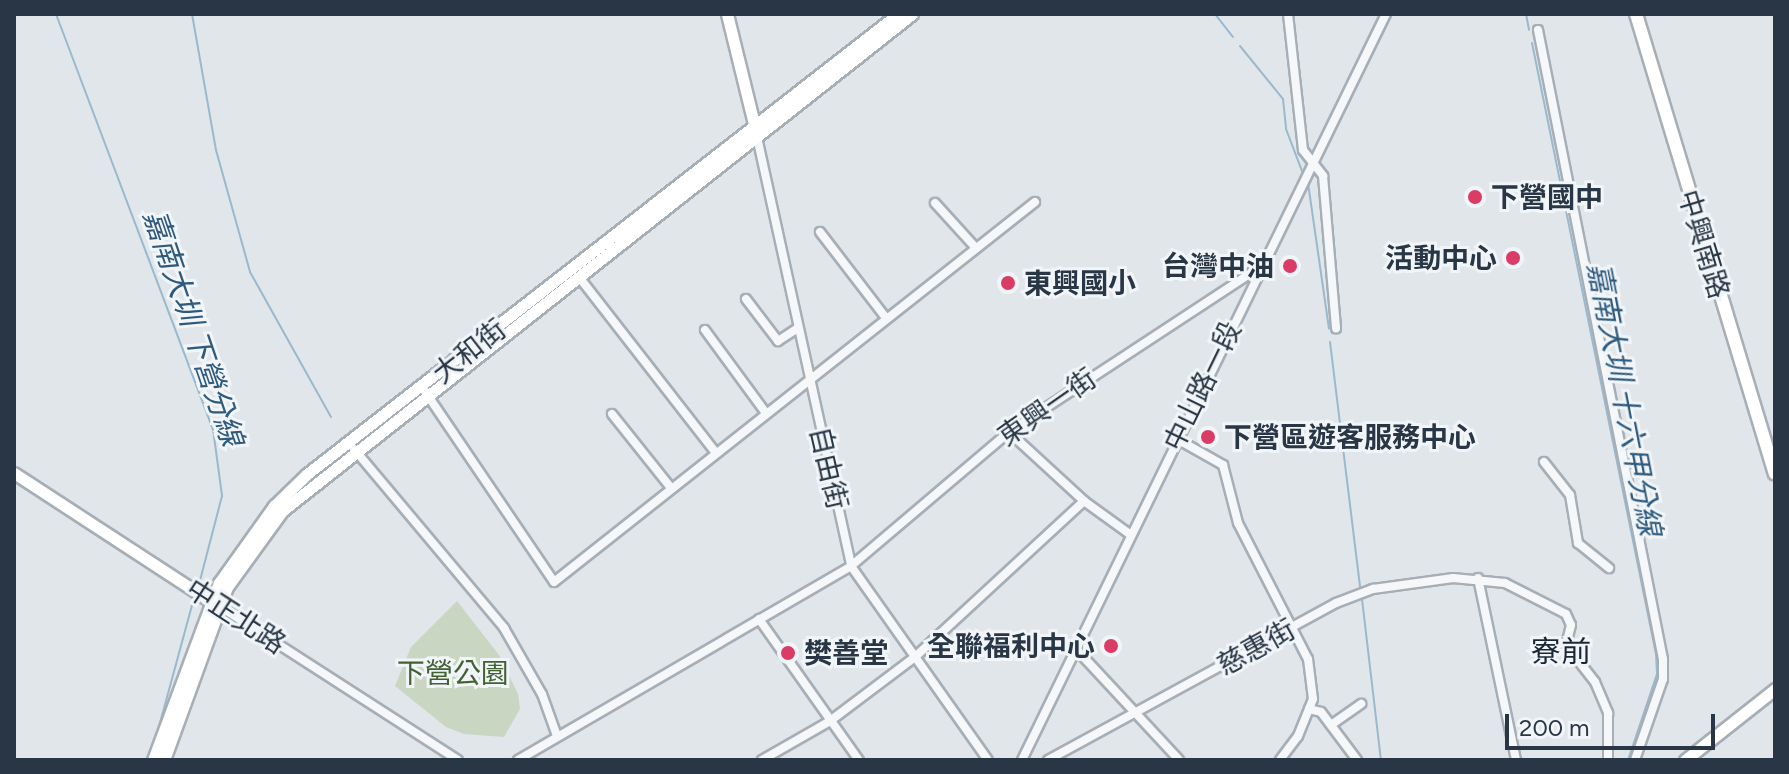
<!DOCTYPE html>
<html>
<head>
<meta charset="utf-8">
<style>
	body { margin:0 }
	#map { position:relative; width:1789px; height:774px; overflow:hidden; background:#e1e6eb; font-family:Figtree,"Noto Sans TC",sans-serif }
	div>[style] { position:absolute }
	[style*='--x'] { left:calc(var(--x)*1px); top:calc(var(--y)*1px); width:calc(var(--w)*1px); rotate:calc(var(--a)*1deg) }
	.green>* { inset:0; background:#c9d6c2 }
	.stream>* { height:2px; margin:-1px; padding:0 1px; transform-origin:1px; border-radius:1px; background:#99b9ce }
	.roads { filter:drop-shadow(2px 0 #a6aeb6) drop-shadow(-2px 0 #a6aeb6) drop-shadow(0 2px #a6aeb6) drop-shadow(0 -2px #a6aeb6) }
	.street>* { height:8px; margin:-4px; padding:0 4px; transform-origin:4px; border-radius:4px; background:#f5f7f9 }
	.secondary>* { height:11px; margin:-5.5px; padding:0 5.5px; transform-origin:5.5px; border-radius:5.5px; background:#fff }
	.primary>* { height:12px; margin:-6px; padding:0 6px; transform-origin:6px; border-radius:6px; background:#fff }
	.dots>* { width:22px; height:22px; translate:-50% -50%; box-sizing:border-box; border:4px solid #f1f5f8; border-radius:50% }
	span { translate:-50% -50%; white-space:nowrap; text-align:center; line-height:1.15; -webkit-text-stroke:6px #f1f5f8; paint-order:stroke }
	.poi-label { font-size:28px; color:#283645; font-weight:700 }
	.left { translate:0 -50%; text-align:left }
	.right { translate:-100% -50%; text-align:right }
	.street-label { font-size:28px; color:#283645 }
	.park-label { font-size:28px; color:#426234 }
	.water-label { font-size:30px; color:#2e5a7d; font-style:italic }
	.neighbourhood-label { font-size:30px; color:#1a2736 }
	.frame { position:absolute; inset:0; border:16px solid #283645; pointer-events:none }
	.scale { position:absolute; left:1505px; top:714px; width:210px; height:36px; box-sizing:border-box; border:4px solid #283645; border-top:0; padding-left:10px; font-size:24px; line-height:28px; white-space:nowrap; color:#283645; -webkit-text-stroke:6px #f1f5f8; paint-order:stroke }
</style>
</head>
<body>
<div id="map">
	<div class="green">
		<div style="clip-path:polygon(457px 601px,499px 655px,518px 694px,520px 709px,504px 737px,464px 734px,446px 727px,395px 686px,411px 647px)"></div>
	</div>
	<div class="stream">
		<div style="--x:56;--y:14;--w:444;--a:69.3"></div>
		<div style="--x:213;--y:429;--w:68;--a:82.3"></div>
		<div style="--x:222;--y:496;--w:95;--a:104.6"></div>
		<div style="--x:192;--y:14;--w:138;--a:80"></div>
		<div style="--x:216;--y:150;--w:127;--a:74.4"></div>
		<div style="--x:250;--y:272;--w:166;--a:60.8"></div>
		<div style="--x:1215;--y:14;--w:29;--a:52"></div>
		<div style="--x:1526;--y:14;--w:16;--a:79"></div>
		<div style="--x:1532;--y:43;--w:623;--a:78.53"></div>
		<div style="--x:1656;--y:654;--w:20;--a:87"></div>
		<div style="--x:1657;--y:674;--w:91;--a:108.6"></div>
		<div style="--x:1240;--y:46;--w:68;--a:50.9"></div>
		<div style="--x:1283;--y:99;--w:30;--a:84"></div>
		<div style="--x:1286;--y:129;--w:45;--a:69.1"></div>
		<div style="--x:1308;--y:183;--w:147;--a:81.8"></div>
		<div style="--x:1330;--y:342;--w:247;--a:83"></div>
		<div style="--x:1362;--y:599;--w:162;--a:83.3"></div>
		<div style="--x:157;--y:734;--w:141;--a:-74.8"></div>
	</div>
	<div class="roads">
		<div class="street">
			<div style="--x:1288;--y:14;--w:137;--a:83.7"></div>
			<div style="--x:1303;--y:150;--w:33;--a:52"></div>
			<div style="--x:1323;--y:176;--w:153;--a:85.1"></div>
			<div style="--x:1538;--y:30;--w:641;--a:78.76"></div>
			<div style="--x:1663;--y:659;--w:20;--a:90"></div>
			<div style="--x:1663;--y:679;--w:86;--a:109.1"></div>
			<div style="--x:757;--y:137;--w:439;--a:77.6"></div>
			<div style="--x:851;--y:566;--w:237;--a:54.8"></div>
			<div style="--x:935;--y:203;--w:61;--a:47.7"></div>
			<div style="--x:820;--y:232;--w:108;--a:52.5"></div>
			<div style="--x:579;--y:277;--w:223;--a:52.1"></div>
			<div style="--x:746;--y:299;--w:53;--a:52.7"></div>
			<div style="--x:778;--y:341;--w:24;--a:-33"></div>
			<div style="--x:705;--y:330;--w:103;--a:53.7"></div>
			<div style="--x:422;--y:387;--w:235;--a:55.9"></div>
			<div style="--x:554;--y:582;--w:613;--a:-38.31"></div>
			<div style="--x:612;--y:414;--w:95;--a:51.4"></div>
			<div style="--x:1009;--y:432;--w:102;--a:42.6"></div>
			<div style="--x:1084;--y:501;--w:58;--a:35.9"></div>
			<div style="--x:1177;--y:439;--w:53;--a:29.5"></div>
			<div style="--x:1223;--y:465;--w:60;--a:75.5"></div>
			<div style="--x:1238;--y:523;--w:153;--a:62.8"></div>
			<div style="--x:1308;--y:659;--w:40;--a:82.9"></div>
			<div style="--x:1313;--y:699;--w:40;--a:112"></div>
			<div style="--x:1298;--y:736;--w:30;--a:127"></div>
			<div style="--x:354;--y:449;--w:234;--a:50"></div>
			<div style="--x:504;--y:628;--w:76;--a:60.1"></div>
			<div style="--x:542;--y:694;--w:45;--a:70.3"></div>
			<div style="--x:1544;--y:462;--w:42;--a:51.8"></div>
			<div style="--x:1570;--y:495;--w:49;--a:80.5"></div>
			<div style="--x:1578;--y:543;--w:40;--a:39"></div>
			<div style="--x:1478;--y:578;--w:186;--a:78.2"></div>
			<div style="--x:219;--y:606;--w:284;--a:32.8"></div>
			<div style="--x:759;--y:619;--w:173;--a:54.7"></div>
			<div style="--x:1076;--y:649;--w:151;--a:47.1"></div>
			<div style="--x:1309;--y:709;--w:12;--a:14"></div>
			<div style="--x:1321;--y:712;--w:60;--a:53.1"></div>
			<div style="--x:1331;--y:725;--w:37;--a:-35"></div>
			<div style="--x:518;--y:760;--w:385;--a:-30.2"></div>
			<div style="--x:851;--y:566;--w:207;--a:-40.3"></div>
			<div style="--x:1009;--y:432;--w:299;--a:-33.3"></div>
			<div style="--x:762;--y:760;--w:78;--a:-29.8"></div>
			<div style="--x:830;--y:721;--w:106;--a:-37"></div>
			<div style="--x:915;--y:657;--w:230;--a:-42.7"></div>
			<div style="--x:1022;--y:760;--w:830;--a:-63.99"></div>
			<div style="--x:1048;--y:760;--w:328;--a:-28.6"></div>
			<div style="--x:1336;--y:603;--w:40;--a:-21"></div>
			<div style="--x:1373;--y:589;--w:81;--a:-7.8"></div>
			<div style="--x:1453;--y:578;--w:52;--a:5.5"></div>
			<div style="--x:1505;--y:583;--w:68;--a:26.9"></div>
			<div style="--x:1566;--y:614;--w:12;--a:66"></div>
			<div style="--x:1571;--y:625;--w:21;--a:104"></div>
			<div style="--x:1566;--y:645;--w:47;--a:51.9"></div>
			<div style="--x:1595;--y:682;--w:34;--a:67"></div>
			<div style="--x:1608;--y:713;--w:47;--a:90"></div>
		</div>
		<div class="secondary">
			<div style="--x:727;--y:14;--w:122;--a:76.2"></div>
			<div style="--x:14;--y:473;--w:240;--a:33.1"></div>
			<div style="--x:153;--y:760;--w:189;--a:-69.6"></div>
			<div style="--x:219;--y:583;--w:95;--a:-54.5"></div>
			<div style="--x:274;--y:506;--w:46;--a:-44.1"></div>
			<div style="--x:307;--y:474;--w:749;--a:-37.9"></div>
			<div style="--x:164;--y:760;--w:184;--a:-70"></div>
			<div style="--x:227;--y:587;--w:94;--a:-54.1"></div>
			<div style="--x:282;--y:511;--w:802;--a:-38.27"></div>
			<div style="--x:1685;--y:760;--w:115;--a:-38.3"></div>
		</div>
		<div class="primary">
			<div style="--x:1636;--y:14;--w:480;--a:73.2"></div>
		</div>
	</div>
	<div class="dots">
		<div style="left:1475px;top:197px;background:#db3c66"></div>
		<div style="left:1513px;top:258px;background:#db3c66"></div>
		<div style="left:1290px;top:266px;background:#db3c66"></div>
		<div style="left:1008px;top:283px;background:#db3c66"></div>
		<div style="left:1208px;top:437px;background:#db3c66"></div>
		<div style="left:1111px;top:646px;background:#db3c66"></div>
		<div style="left:788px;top:653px;background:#db3c66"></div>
	</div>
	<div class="poi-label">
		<span class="left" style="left:1491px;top:197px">下營國中</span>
		<span class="right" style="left:1497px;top:258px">活動中心</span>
		<span class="right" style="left:1274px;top:266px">台灣中油</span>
		<span class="left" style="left:1024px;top:283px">東興國小</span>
		<span class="left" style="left:1224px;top:437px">下營區遊客服務中心</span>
		<span class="right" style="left:1095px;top:646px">全聯福利中心</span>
		<span class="left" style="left:804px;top:653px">樊善堂</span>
	</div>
	<div class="street-label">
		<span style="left:1704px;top:244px;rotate:73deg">中興南路</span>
		<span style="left:469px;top:351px;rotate:-38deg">大和街</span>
		<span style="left:1202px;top:386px;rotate:-64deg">中山路一段</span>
		<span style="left:1047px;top:407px;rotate:-35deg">東興一街</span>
		<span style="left:829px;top:468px;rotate:77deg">自由街</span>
		<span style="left:236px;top:616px;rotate:33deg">中正北路</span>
		<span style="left:1256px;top:647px;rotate:-29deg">慈惠街</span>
	</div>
	<div class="park-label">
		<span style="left:453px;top:673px">下營公園</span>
	</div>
	<div class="water-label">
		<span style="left:193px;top:328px;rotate:71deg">嘉南大圳 下營分線</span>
		<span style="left:1624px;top:399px;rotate:79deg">嘉南大圳 十六甲分線</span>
	</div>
	<div class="neighbourhood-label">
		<span style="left:1561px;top:652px">寮前</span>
	</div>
	<div class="frame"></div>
	<div class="scale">200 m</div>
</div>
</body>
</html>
